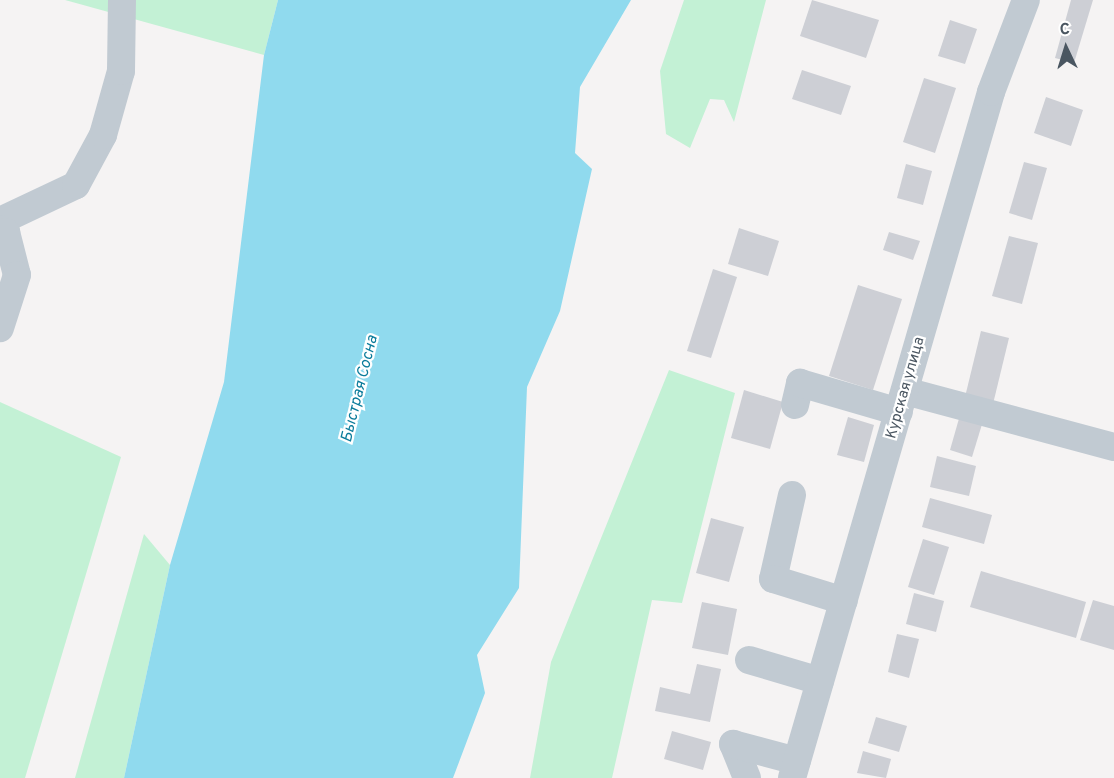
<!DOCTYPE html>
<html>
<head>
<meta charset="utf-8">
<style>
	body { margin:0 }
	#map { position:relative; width:1114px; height:778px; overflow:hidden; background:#f5f3f3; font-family:Overpass,sans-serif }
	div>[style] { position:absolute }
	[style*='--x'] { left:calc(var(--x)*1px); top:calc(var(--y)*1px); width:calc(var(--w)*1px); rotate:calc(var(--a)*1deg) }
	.green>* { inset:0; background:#c3f1d5 }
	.water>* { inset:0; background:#90daee }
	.building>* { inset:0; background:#cdcfd5 }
	.minor>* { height:28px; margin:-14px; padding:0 14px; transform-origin:14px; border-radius:14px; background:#c1cad2 }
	span { translate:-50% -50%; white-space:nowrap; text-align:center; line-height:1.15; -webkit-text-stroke:4.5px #fff; paint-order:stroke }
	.street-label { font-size:15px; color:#4a5661 }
	.water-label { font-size:16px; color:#0c7c9b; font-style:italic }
	.north { position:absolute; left:1036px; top:18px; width:60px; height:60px; -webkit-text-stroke:4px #fff; paint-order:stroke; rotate:356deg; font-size:16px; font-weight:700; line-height:24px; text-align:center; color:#4a5661 }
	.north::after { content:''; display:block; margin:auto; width:21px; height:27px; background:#4a5661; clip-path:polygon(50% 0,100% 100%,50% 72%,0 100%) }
</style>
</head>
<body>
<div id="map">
	<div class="green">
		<div style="clip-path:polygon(65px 0,278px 0,264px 55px)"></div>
		<div style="clip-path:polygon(684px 0,766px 0,734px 122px,724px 100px,710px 99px,690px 148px,666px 134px,660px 71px)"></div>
		<div style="clip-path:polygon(669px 370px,735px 393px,682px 603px,652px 600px,612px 778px,530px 778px,551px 662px)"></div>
		<div style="clip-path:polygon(0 402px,121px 457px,25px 778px,0 778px)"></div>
		<div style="clip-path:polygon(144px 534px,170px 565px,124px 778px,75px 778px)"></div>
	</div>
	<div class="water">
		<div style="clip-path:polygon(278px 0,631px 0,580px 87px,575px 153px,592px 169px,560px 311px,527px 387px,519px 588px,477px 655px,485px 693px,453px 778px,124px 778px,170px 565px,224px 382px,264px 55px)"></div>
	</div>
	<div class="building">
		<div style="clip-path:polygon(812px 0,879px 20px,866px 58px,800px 36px)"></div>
		<div style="clip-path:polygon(1071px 0,1093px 0,1074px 63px,1055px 58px)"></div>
		<div style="clip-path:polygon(950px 20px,977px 29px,965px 64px,938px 56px)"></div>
		<div style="clip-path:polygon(802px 70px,851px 86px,841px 115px,792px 99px)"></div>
		<div style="clip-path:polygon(924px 78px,956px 88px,935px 153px,903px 142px)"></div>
		<div style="clip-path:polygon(1046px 97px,1083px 110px,1071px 146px,1034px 133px)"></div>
		<div style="clip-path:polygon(1024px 162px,1047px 168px,1032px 220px,1009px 213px)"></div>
		<div style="clip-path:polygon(906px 164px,932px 171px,923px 205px,897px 198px)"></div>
		<div style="clip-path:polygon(739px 228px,779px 241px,768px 276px,728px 264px)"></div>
		<div style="clip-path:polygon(889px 232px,920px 241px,913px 260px,883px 250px)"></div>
		<div style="clip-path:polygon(1009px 236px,1038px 243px,1022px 304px,992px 296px)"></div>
		<div style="clip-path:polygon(713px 269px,737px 277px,711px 358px,687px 351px)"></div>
		<div style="clip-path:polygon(858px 285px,902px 299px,873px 390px,829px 376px)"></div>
		<div style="clip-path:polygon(981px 331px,1009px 338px,993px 404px,965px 397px)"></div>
		<div style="clip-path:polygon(744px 390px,783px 402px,770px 449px,731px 438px)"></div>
		<div style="clip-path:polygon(960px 415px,983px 421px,972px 457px,950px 450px)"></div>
		<div style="clip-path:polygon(848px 417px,874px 425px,864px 462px,837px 455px)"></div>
		<div style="clip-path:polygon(937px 456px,976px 466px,969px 496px,930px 487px)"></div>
		<div style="clip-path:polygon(930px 498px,992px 515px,984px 544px,922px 527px)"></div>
		<div style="clip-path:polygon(711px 518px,744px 527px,729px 582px,696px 573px)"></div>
		<div style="clip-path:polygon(923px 539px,949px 547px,934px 595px,908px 587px)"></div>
		<div style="clip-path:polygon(981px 571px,1086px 602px,1076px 638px,970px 607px)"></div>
		<div style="clip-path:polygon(914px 593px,944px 601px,936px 632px,906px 624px)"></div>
		<div style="clip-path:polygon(1093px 600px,1114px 606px,1114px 650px,1080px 640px)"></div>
		<div style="clip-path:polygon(702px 602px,737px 609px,728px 655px,692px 648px)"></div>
		<div style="clip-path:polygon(897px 634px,919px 639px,909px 678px,888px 672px)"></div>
		<div style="clip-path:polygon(697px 664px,721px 669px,710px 722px,655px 711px,660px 687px,690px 694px)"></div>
		<div style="clip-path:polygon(876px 717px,907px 726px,899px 752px,868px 743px)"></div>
		<div style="clip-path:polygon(672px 731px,711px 742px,703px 770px,664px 759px)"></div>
		<div style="clip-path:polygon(863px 751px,891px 759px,886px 778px,857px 773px)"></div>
	</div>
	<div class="minor">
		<div style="--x:0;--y:221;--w:84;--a:-25.3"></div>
		<div style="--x:76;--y:185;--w:57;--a:-61.6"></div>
		<div style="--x:103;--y:135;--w:66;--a:-74.3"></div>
		<div style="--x:121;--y:71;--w:71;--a:-89.2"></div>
		<div style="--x:0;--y:229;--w:7;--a:27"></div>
		<div style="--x:6;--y:232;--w:44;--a:75.7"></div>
		<div style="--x:17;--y:275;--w:56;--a:107.8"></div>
		<div style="--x:905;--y:391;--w:216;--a:15"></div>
		<div style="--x:795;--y:405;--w:23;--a:-77"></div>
		<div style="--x:800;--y:383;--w:103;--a:16.3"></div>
		<div style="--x:792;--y:495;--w:86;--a:102.7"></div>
		<div style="--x:773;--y:579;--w:74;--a:17.2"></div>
		<div style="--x:749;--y:660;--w:74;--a:16.5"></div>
		<div style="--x:747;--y:778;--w:37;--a:-112"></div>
		<div style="--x:733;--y:744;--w:66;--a:14.9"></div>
		<div style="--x:792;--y:778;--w:714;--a:-73.82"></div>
		<div style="--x:991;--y:92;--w:98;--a:-69.2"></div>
	</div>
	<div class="street-label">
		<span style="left:906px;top:388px;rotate:-74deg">Курская улица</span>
	</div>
	<div class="water-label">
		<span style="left:360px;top:389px;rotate:-76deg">Быстрая Сосна</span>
	</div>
	<div class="north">С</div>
</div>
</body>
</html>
